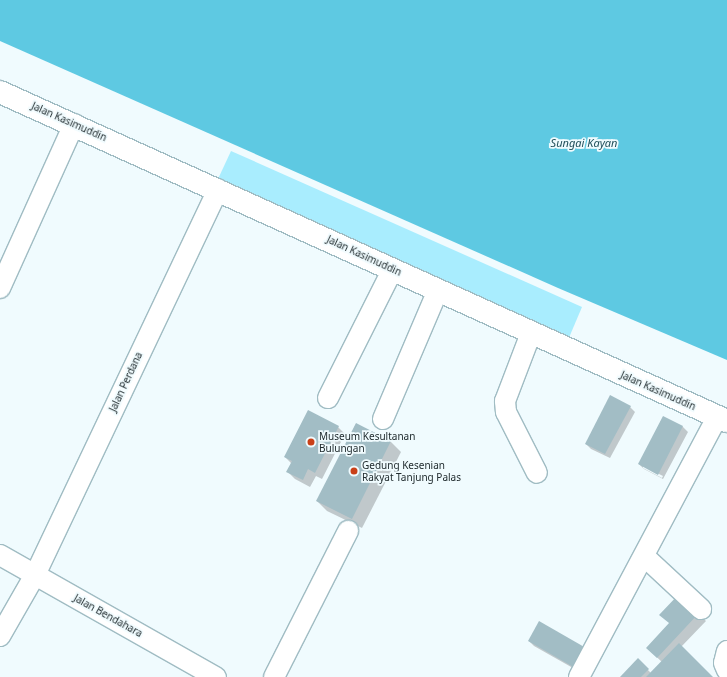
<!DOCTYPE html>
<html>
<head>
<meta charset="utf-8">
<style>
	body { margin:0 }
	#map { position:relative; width:727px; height:677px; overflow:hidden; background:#f0fbfe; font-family:"Noto Sans",sans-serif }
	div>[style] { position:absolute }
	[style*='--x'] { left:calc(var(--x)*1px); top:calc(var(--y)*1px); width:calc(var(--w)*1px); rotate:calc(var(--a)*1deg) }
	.green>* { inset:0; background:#a9edfe }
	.water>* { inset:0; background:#5ec9e2 }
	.shadow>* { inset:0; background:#0003 }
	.building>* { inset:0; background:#a2bdc5 }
	.roads { filter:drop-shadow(1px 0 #a0bcc3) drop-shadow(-1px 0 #a0bcc3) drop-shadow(0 1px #a0bcc3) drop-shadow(0 -1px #a0bcc3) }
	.minor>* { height:20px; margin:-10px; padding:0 10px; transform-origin:10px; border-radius:10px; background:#fff }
	.major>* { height:22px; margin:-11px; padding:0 11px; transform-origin:11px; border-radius:11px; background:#fff }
	.dots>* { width:11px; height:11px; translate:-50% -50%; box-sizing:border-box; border:2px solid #f0fbfe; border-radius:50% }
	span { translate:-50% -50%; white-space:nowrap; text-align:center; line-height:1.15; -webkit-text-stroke:3.5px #f0fbfe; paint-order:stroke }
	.street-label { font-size:10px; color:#202b2e }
	.poi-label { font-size:10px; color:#202b2e }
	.left { translate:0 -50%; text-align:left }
	.water-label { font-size:11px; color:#204f5a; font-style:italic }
</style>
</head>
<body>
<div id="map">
	<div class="green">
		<div style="clip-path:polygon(231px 151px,582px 307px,568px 340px,218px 179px)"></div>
	</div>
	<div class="water">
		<div style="clip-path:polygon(0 0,727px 0,727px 360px,558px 288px,0 41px)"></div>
	</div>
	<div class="shadow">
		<div style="clip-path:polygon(630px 407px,635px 412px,610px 458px,591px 449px,586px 444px)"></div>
		<div style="clip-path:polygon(evenodd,663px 417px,683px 427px,688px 432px,663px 479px,644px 469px,639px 464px,663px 417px,643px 466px,663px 476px,662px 478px,643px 468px,643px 466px)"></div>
		<div style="clip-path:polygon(356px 424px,391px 442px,401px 452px,362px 528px,327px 511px,317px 501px)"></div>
		<div style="clip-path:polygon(338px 427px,345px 434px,322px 479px,316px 476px,310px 487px,295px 479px,288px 472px,292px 464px,285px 457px)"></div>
		<div style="clip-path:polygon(699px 614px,706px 621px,681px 647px,712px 677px,621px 677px,638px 660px,651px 673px,662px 662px,647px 648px)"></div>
		<div style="clip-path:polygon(529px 641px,590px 654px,580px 672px,534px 646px)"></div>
	</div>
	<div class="building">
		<div style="clip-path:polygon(610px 395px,631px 406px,605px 454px,585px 444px)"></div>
		<div style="clip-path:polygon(308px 410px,339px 426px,315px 473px,308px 469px,303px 480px,286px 472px,292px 461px,284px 457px)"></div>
		<div style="clip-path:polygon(663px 416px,683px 426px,658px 475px,638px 464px)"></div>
		<div style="clip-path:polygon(356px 423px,391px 441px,352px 519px,316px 501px)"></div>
		<div style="clip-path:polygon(679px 594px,699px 613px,657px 658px,646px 648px,669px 623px,659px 615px)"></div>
		<div style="clip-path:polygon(539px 621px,586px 648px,575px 668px,528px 641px)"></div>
		<div style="clip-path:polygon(679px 643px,713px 677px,646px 677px)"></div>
		<div style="clip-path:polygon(638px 658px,649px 669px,641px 677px,620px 677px)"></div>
	</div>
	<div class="roads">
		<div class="minor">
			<div style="--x:0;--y:288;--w:180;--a:-65.7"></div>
			<div style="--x:531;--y:333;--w:73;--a:110.9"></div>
			<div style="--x:505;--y:401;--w:11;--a:85"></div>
			<div style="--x:506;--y:412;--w:68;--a:63.1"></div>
			<div style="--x:328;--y:398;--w:144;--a:-63.3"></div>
			<div style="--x:383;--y:419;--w:140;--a:-66.9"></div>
			<div style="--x:0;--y:555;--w:248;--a:29.5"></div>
			<div style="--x:644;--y:556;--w:78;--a:42.9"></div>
			<div style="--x:0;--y:636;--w:70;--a:-60.2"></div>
			<div style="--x:35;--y:575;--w:427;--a:-64.6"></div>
			<div style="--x:727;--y:651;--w:12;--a:104"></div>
			<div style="--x:724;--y:663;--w:8;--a:67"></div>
			<div style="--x:274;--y:677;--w:164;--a:-63.1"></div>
			<div style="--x:579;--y:677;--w:294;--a:-62"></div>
		</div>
		<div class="major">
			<div style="--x:0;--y:92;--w:798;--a:24.35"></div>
		</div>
	</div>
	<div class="dots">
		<div style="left:311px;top:442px;background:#c94018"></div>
		<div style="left:354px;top:471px;background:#c94018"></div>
	</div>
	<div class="street-label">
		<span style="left:69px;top:122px;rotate:24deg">Jalan Kasimuddin</span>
		<span style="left:364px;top:256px;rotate:25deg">Jalan Kasimuddin</span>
		<span style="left:126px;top:382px;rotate:-65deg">Jalan Perdana</span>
		<span style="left:658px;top:391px;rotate:24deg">Jalan Kasimuddin</span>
		<span style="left:108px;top:616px;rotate:29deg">Jalan Bendahara</span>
	</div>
	<div class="poi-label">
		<span class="left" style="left:319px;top:442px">Museum Kesultanan<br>Bulungan</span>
		<span class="left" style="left:362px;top:471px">Gedung Kesenian<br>Rakyat Tanjung Palas</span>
	</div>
	<div class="water-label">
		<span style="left:584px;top:143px">Sungai Kayan</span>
	</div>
</div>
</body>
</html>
